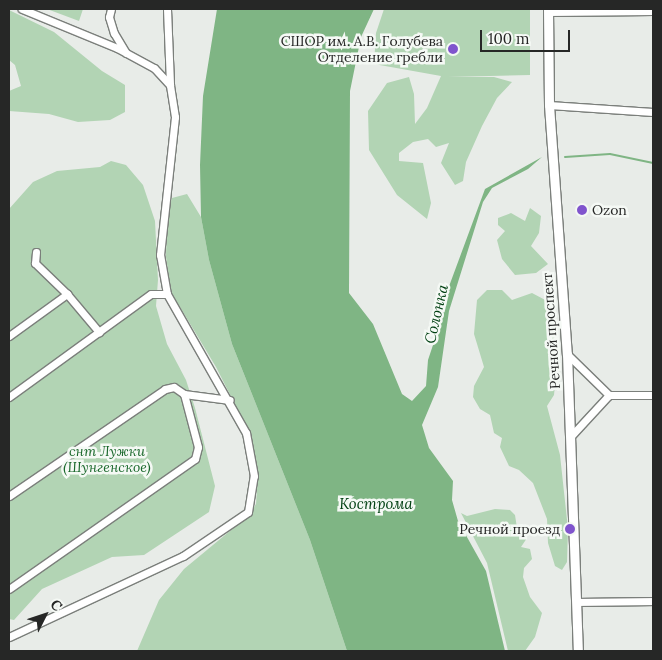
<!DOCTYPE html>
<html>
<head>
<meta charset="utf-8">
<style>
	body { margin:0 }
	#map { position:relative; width:662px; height:660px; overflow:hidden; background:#e8ece8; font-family:Lora,serif }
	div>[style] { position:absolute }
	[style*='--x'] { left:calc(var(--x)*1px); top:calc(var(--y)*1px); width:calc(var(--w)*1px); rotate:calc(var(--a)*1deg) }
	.green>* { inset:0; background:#b2d4b4 }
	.water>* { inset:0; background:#7fb584 }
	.stream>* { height:2px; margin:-1px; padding:0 1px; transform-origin:1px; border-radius:1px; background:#7fb584 }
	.roads { filter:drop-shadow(1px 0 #7b7f7b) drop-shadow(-1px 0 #7b7f7b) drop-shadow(0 1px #7b7f7b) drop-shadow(0 -1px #7b7f7b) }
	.minor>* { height:7px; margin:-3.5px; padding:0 3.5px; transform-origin:3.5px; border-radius:3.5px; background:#fff }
	.tertiary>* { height:9px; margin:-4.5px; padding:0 4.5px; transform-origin:4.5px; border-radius:4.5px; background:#fff }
	.dots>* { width:14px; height:14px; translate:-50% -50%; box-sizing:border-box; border:2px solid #f5f9f5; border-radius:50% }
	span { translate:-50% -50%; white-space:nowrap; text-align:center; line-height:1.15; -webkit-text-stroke:5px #f5f9f5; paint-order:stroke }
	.poi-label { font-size:14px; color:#262726 }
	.right { translate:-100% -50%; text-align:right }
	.left { translate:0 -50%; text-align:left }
	.street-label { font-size:14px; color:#262726 }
	.park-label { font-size:14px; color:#19682b; font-style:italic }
	.water-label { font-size:15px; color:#004012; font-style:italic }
	.frame { position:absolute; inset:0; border:10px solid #262726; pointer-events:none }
	.north { position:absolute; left:20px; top:590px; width:50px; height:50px; -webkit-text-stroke:4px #f5f9f5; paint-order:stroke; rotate:49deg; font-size:14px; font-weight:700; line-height:20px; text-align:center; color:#262726 }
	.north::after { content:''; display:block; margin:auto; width:18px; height:22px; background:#262726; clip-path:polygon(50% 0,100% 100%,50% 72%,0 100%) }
	.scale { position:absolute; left:480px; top:30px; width:90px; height:22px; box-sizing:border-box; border:2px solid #262726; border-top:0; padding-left:6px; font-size:15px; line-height:18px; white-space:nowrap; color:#262726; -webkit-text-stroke:4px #f5f9f5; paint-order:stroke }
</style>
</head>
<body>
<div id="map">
	<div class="green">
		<div style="clip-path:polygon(47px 9px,83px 9px,79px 21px)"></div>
		<div style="clip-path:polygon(384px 9px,530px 9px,530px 75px,448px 77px,494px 77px,512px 82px,497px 98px,482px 126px,466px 162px,463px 181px,455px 185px,441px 163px,449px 143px,436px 147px,428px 139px,413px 142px,399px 153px,399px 161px,423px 163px,431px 203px,427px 219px,397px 195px,369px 150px,368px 111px,387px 83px,409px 77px,414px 94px,415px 124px,427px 108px,441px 76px,374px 64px,376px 33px)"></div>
		<div style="clip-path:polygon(9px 10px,54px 32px,102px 71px,125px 85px,125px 112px,110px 120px,78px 122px,49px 114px,9px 111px,9px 91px,21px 86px,15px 65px,9px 60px)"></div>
		<div style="clip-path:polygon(111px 161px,126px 165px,143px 185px,155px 221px,158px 280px,156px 306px,167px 344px,186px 380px,195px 408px,215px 486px,209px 512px,144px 555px,112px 557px,42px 589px,14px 620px,9px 619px,9px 209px,33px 182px,57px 171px,100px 167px)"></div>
		<div style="clip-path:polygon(187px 194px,201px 217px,209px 260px,232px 344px,310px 540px,347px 651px,137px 651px,159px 600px,184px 569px,248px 516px,256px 504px,258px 474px,249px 432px,216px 367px,171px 292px,166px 257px,167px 214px,172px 198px)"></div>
		<div style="clip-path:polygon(530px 208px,541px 216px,539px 233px,531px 246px,548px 264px,536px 273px,515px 275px,502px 259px,497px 240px,505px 231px,498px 225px,498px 218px,511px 213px,525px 221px)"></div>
		<div style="clip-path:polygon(487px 290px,502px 290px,512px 300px,532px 293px,549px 302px,555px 330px,556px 374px,554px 395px,547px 406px,560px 455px,568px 529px,567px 562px,562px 570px,555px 566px,548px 543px,547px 519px,533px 483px,519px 470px,509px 466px,500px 447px,502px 438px,494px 433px,490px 415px,480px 409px,473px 397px,474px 386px,484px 367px,474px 334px,477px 300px)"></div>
		<div style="clip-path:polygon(495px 509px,510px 510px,515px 515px,517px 528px,527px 538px,521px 547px,530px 549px,532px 559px,524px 568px,523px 577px,530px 597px,542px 613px,535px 637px,525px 651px,508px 651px,487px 563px,461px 513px,467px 516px)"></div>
	</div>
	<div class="water">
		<div style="clip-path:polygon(217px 9px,374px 9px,361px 37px,350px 91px,349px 293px,373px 324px,402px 394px,412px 401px,426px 386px,428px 360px,438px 330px,441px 308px,485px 189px,542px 157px,528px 169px,492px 188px,483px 202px,449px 311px,438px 387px,422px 425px,429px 448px,453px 481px,452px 500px,458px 521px,486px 571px,505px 651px,347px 651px,310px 540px,232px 344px,209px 260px,201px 217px,200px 165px,203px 96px)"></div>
	</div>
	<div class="stream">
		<div style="--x:565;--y:157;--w:45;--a:-3.8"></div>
		<div style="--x:610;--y:154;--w:44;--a:11.8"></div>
	</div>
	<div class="roads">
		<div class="minor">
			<div style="--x:111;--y:9;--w:8;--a:104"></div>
			<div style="--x:109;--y:17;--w:17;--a:73"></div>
			<div style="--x:114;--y:33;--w:23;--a:59"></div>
			<div style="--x:167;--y:9;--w:76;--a:87.7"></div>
			<div style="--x:548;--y:12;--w:105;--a:-0.5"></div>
			<div style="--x:549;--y:105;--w:104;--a:3.9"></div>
			<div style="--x:36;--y:252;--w:11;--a:95"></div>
			<div style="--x:35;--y:263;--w:45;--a:44.1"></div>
			<div style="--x:9;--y:336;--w:72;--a:-35.9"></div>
			<div style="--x:67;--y:294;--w:50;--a:49.9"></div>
			<div style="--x:567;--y:354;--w:59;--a:44.3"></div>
			<div style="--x:609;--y:395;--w:44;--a:0"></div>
			<div style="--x:9;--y:397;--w:175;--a:-36"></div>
			<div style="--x:151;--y:294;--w:16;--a:0"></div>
			<div style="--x:571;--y:436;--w:56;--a:-47.2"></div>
			<div style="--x:9;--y:496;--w:189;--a:-34.4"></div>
			<div style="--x:165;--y:389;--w:9;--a:-13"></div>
			<div style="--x:174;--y:387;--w:12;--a:35"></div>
			<div style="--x:184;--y:394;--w:46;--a:7.4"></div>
			<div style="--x:9;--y:589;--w:227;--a:-35"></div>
			<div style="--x:195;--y:459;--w:12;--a:-76"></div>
			<div style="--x:198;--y:447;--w:55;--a:-104.8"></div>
			<div style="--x:578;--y:602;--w:75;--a:-0.8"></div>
			<div style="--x:9;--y:637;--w:192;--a:-25"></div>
			<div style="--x:183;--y:556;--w:78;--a:-34.1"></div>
			<div style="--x:248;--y:512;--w:36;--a:-81"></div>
			<div style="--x:254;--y:476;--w:44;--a:-100.5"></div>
			<div style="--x:246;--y:433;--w:160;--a:-119.6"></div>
			<div style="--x:167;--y:294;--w:40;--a:-100"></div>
			<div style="--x:160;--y:255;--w:139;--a:-83.8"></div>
			<div style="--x:175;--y:117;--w:32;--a:-99"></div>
			<div style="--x:170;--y:85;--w:23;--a:-133"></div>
			<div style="--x:154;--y:68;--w:42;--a:-151.6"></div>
			<div style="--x:117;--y:48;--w:103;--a:-157.7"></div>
		</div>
		<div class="tertiary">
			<div style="--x:548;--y:9;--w:96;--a:89.4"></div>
			<div style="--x:549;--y:105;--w:250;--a:85.9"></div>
			<div style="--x:567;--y:354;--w:297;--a:87.9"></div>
		</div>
	</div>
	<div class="dots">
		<div style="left:453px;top:49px;background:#8054cd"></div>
		<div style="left:582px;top:210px;background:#8054cd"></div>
		<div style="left:570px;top:529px;background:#8054cd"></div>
	</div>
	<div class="poi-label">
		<span class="right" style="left:443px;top:49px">СШОР им. А.В. Голубева<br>Отделение гребли</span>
		<span class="left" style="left:592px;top:210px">Ozon</span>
		<span class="right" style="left:560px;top:529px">Речной проезд</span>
	</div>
	<div class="street-label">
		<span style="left:551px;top:331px;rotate:-94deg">Речной проспект</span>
	</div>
	<div class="park-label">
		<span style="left:107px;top:459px">снт Лужки<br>(Шунгенское)</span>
	</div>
	<div class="water-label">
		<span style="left:436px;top:314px;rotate:-77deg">Солонка</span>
		<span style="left:376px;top:504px">Кострома</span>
	</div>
	<div class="frame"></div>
	<div class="north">С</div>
	<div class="scale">100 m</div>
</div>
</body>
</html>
